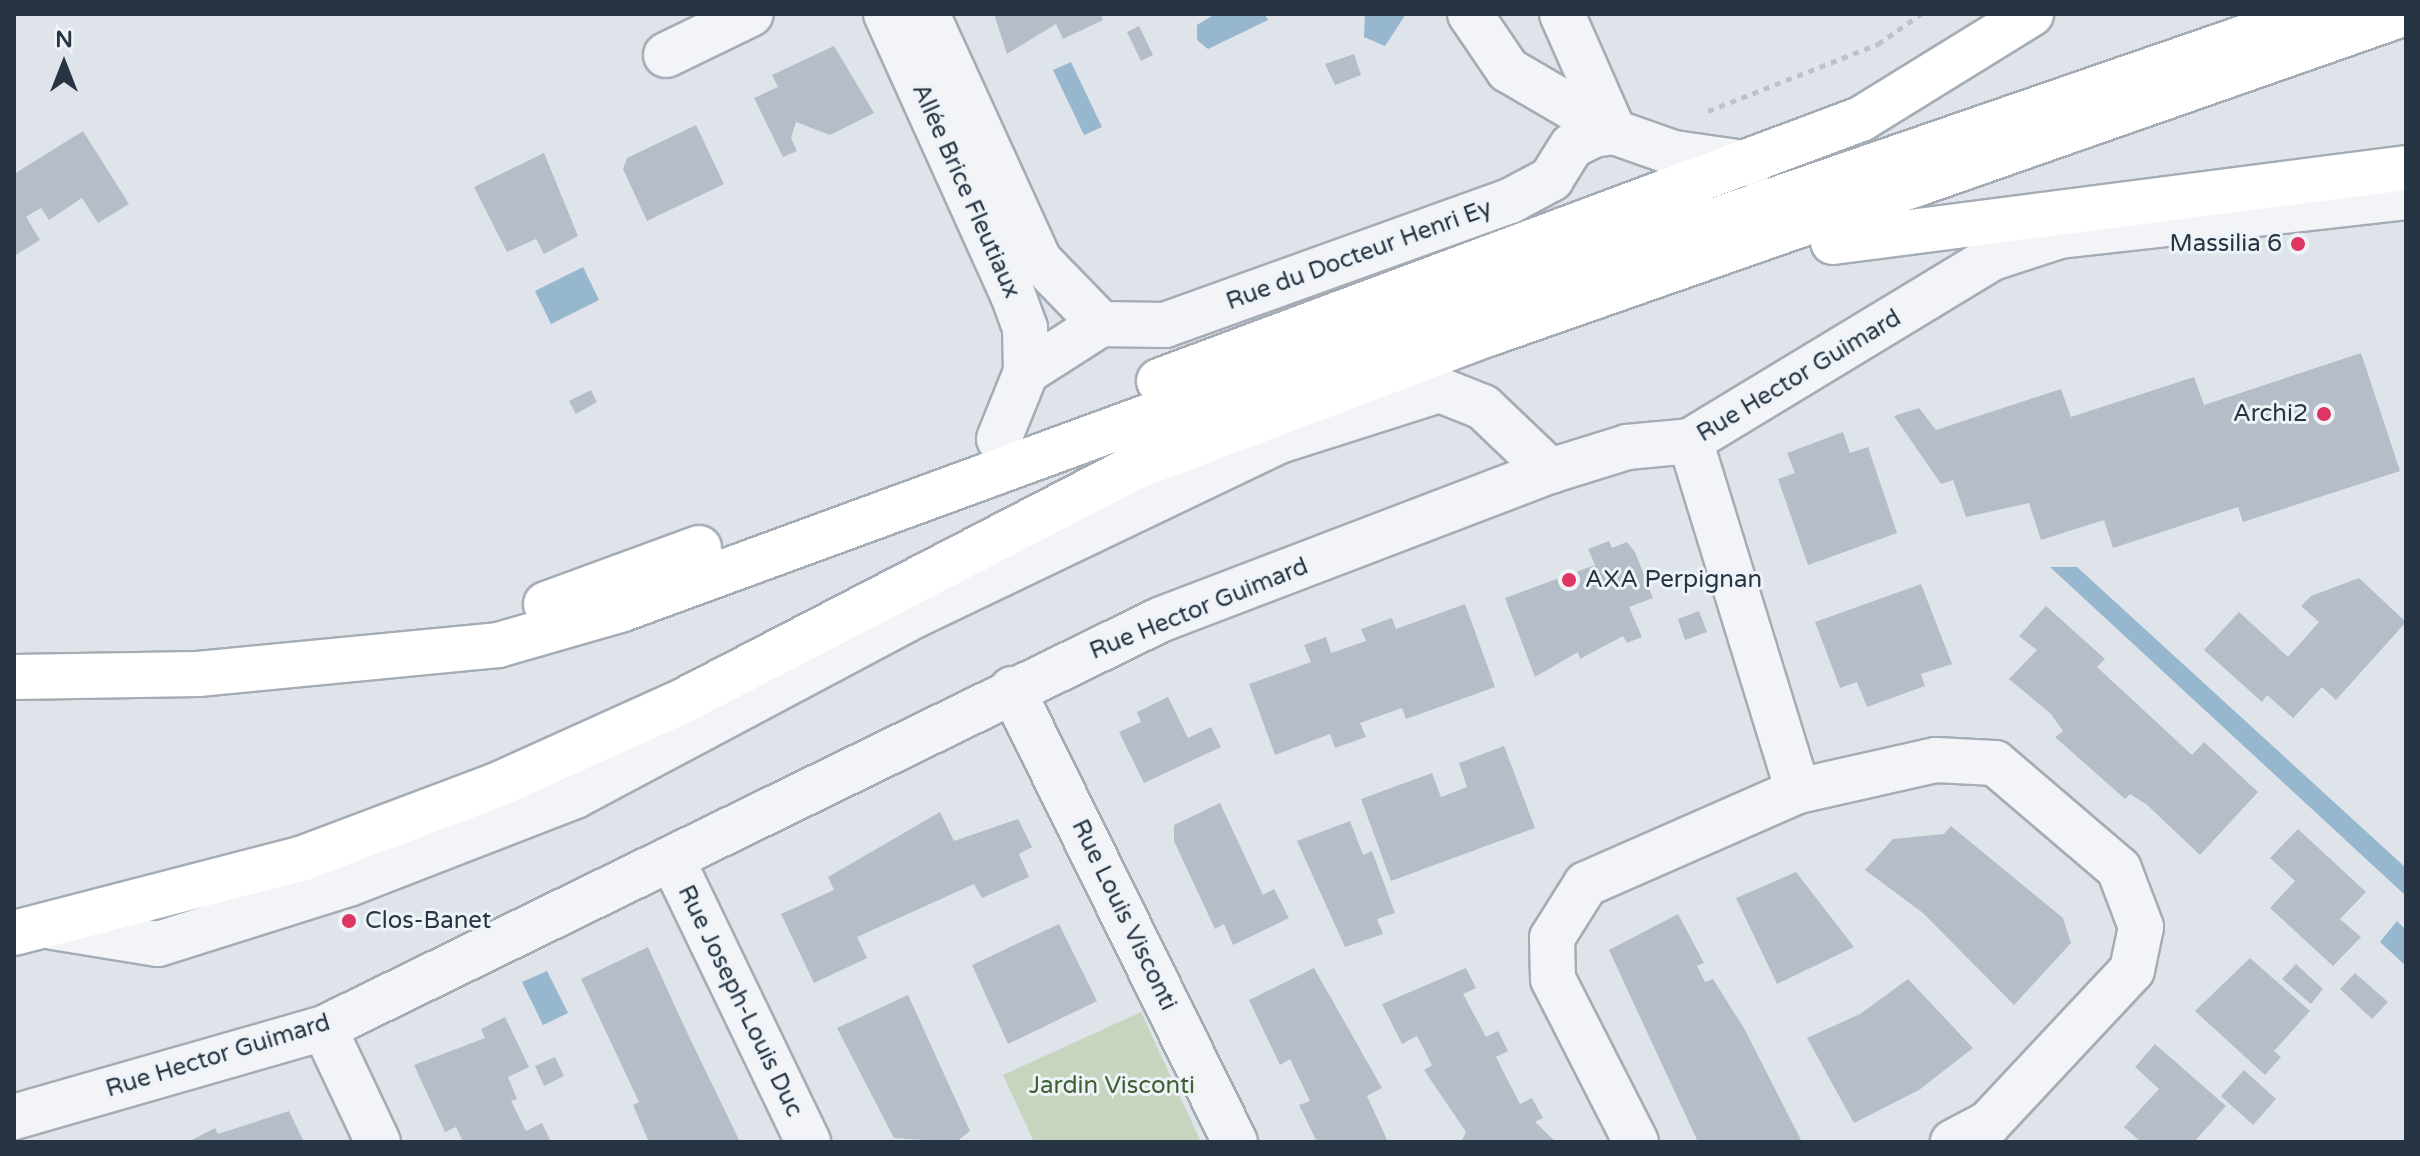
<!DOCTYPE html>
<html>
<head>
<meta charset="utf-8">
<style>
	body { margin:0 }
	#map { position:relative; width:2420px; height:1156px; overflow:hidden; background:#dfe4ea; font-family:"Varela Round",sans-serif }
	div>[style] { position:absolute }
	[style*='--x'] { left:calc(var(--x)*1px); top:calc(var(--y)*1px); width:calc(var(--w)*1px); rotate:calc(var(--a)*1deg) }
	.green>* { inset:0; background:#c7d5bf }
	.water>* { inset:0; background:#96b7ce }
	.building>* { inset:0; background:#b5bec8 }
	.path>* { height:5px; margin-top:-2.5px; transform-origin:0; background:repeating-linear-gradient(90deg,#bdc2c9 0 6px,transparent 0 12px) }
	.roads { filter:drop-shadow(2px 0 #a4acb5) drop-shadow(-2px 0 #a4acb5) drop-shadow(0 2px #a4acb5) drop-shadow(0 -2px #a4acb5) }
	.minor>* { height:44px; margin:-22px; padding:0 22px; transform-origin:22px; border-radius:22px; background:#f2f4f8 }
	.major>* { height:44px; margin:-22px; padding:0 22px; transform-origin:22px; border-radius:22px; background:#fff }
	.dots>* { width:22px; height:22px; translate:-50% -50%; box-sizing:border-box; border:4px solid #eef3f7; border-radius:50% }
	span { translate:-50% -50%; white-space:nowrap; text-align:center; line-height:1.15; -webkit-text-stroke:6px #eef3f7; paint-order:stroke }
	.street-label { font-size:24px; color:#263443 }
	.poi-label { font-size:24px; color:#263443 }
	.right { translate:-100% -50%; text-align:right }
	.left { translate:0 -50%; text-align:left }
	.park-label { font-size:24px; color:#3f6032 }
	.frame { position:absolute; inset:0; border:16px solid #263443; pointer-events:none }
	.north { position:absolute; left:24px; top:24px; width:80px; height:80px; -webkit-text-stroke:6px #eef3f7; paint-order:stroke; rotate:0deg; font-size:22px; font-weight:700; line-height:32px; text-align:center; color:#263443 }
	.north::after { content:''; display:block; margin:auto; width:28px; height:36px; background:#263443; clip-path:polygon(50% 0,100% 100%,50% 72%,0 100%) }
</style>
</head>
<body>
<div id="map">
	<div class="green">
		<div style="clip-path:polygon(1141px 1012px,1201px 1142px,1034px 1142px,1003px 1075px)"></div>
	</div>
	<div class="water">
		<div style="clip-path:polygon(1215px 14px,1265px 14px,1268px 20px,1208px 49px,1197px 40px,1197px 25px)"></div>
		<div style="clip-path:polygon(1365px 14px,1406px 14px,1385px 46px,1364px 37px)"></div>
		<div style="clip-path:polygon(1071px 62px,1102px 127px,1084px 135px,1053px 70px)"></div>
		<div style="clip-path:polygon(583px 267px,599px 300px,551px 324px,535px 291px)"></div>
		<div style="clip-path:polygon(2050px 567px,2077px 567px,2406px 868px,2406px 896px)"></div>
		<div style="clip-path:polygon(2397px 921px,2406px 930px,2406px 966px,2380px 942px)"></div>
		<div style="clip-path:polygon(547px 971px,568px 1013px,543px 1025px,522px 982px)"></div>
	</div>
	<div class="building">
		<div style="clip-path:polygon(994px 14px,1100px 14px,1103px 20px,1063px 39px,1056px 24px,1007px 54px)"></div>
		<div style="clip-path:polygon(1139px 26px,1153px 55px,1141px 61px,1127px 32px)"></div>
		<div style="clip-path:polygon(834px 46px,874px 113px,830px 135px,796px 122px,791px 138px,797px 151px,783px 157px,754px 98px,778px 87px,772px 75px)"></div>
		<div style="clip-path:polygon(1354px 54px,1361px 75px,1335px 85px,1325px 64px)"></div>
		<div style="clip-path:polygon(696px 125px,724px 184px,647px 221px,623px 169px,627px 158px)"></div>
		<div style="clip-path:polygon(83px 131px,129px 204px,98px 223px,82px 198px,49px 220px,41px 208px,26px 217px,40px 240px,14px 256px,14px 174px)"></div>
		<div style="clip-path:polygon(544px 153px,578px 236px,544px 254px,536px 239px,507px 252px,474px 187px)"></div>
		<div style="clip-path:polygon(2361px 353px,2400px 471px,2243px 522px,2238px 507px,2113px 548px,2104px 520px,2041px 540px,2029px 503px,1966px 517px,1953px 480px,1941px 484px,1894px 416px,1919px 408px,1936px 430px,2061px 389px,2071px 417px,2194px 377px,2204px 405px)"></div>
		<div style="clip-path:polygon(591px 390px,597px 402px,576px 414px,569px 401px)"></div>
		<div style="clip-path:polygon(1843px 432px,1850px 453px,1868px 447px,1897px 533px,1808px 565px,1778px 479px,1795px 473px,1787px 453px)"></div>
		<div style="clip-path:polygon(1609px 541px,1612px 548px,1627px 542px,1635px 552px,1653px 598px,1629px 607px,1642px 637px,1627px 643px,1623px 636px,1580px 659px,1578px 652px,1535px 677px,1505px 598px,1595px 565px,1588px 549px)"></div>
		<div style="clip-path:polygon(2359px 578px,2406px 622px,2336px 700px,2322px 687px,2293px 718px,2267px 695px,2262px 702px,2204px 650px,2239px 612px,2288px 657px,2319px 622px,2301px 606px,2311px 596px)"></div>
		<div style="clip-path:polygon(1921px 584px,1952px 664px,1921px 674px,1925px 686px,1867px 707px,1857px 682px,1840px 688px,1815px 622px)"></div>
		<div style="clip-path:polygon(1465px 604px,1495px 687px,1406px 719px,1402px 708px,1371px 719px,1360px 723px,1366px 737px,1335px 748px,1330px 734px,1275px 755px,1249px 684px,1311px 662px,1304px 645px,1326px 637px,1331px 653px,1366px 641px,1361px 629px,1392px 618px,1396px 629px)"></div>
		<div style="clip-path:polygon(2046px 606px,2105px 659px,2097px 667px,2192px 755px,2204px 742px,2258px 792px,2200px 855px,2146px 804px,2130px 794px,2125px 799px,2055px 737px,2063px 731px,2051px 714px,2009px 679px,2037px 650px,2019px 636px)"></div>
		<div style="clip-path:polygon(1699px 611px,1707px 632px,1685px 640px,1678px 619px)"></div>
		<div style="clip-path:polygon(1168px 697px,1188px 738px,1211px 727px,1221px 747px,1144px 783px,1119px 732px,1141px 722px,1137px 712px)"></div>
		<div style="clip-path:polygon(1504px 746px,1535px 828px,1391px 881px,1361px 799px,1432px 773px,1441px 797px,1467px 787px,1459px 763px)"></div>
		<div style="clip-path:polygon(1220px 803px,1263px 895px,1274px 889px,1289px 918px,1233px 945px,1224px 924px,1215px 929px,1174px 841px,1174px 825px)"></div>
		<div style="clip-path:polygon(940px 812px,954px 841px,1018px 819px,1032px 847px,1019px 854px,1029px 877px,982px 898px,974px 884px,857px 937px,867px 958px,814px 983px,781px 914px,834px 890px,828px 877px)"></div>
		<div style="clip-path:polygon(1350px 821px,1363px 855px,1372px 851px,1395px 913px,1377px 919px,1383px 934px,1345px 947px,1297px 841px)"></div>
		<div style="clip-path:polygon(1951px 826px,2063px 918px,2071px 943px,2014px 1005px,1923px 913px,1865px 870px,1893px 839px,1944px 834px)"></div>
		<div style="clip-path:polygon(2298px 829px,2366px 892px,2340px 919px,2361px 937px,2333px 966px,2270px 908px,2295px 881px,2270px 858px)"></div>
		<div style="clip-path:polygon(1796px 872px,1854px 947px,1777px 984px,1736px 898px)"></div>
		<div style="clip-path:polygon(1678px 914px,1704px 963px,1697px 966px,1705px 982px,1713px 979px,1745px 1030px,1802px 1142px,1698px 1142px,1609px 950px)"></div>
		<div style="clip-path:polygon(1059px 924px,1097px 1001px,1008px 1044px,972px 965px)"></div>
		<div style="clip-path:polygon(648px 947px,684px 1026px,740px 1142px,649px 1142px,633px 1105px,639px 1102px,581px 979px)"></div>
		<div style="clip-path:polygon(2250px 958px,2310px 1011px,2274px 1051px,2281px 1057px,2265px 1075px,2195px 1011px)"></div>
		<div style="clip-path:polygon(2296px 964px,2323px 989px,2311px 1004px,2282px 979px)"></div>
		<div style="clip-path:polygon(1314px 968px,1382px 1088px,1367px 1096px,1388px 1142px,1317px 1142px,1299px 1105px,1310px 1101px,1290px 1059px,1280px 1065px,1249px 1000px)"></div>
		<div style="clip-path:polygon(1466px 968px,1476px 988px,1463px 994px,1486px 1037px,1498px 1031px,1508px 1051px,1496px 1057px,1500px 1065px,1520px 1104px,1532px 1098px,1543px 1118px,1535px 1122px,1556px 1142px,1461px 1142px,1466px 1132px,1424px 1070px,1432px 1065px,1417px 1036px,1402px 1044px,1382px 1004px)"></div>
		<div style="clip-path:polygon(2355px 973px,2388px 1002px,2372px 1019px,2340px 989px)"></div>
		<div style="clip-path:polygon(1908px 979px,1973px 1048px,1919px 1090px,1854px 1123px,1807px 1038px,1860px 1014px)"></div>
		<div style="clip-path:polygon(908px 995px,970px 1131px,956px 1142px,894px 1138px,837px 1028px)"></div>
		<div style="clip-path:polygon(505px 1017px,529px 1067px,508px 1077px,517px 1099px,511px 1101px,526px 1131px,542px 1123px,551px 1142px,463px 1142px,456px 1127px,445px 1132px,414px 1065px,485px 1038px,481px 1029px)"></div>
		<div style="clip-path:polygon(2155px 1044px,2226px 1106px,2194px 1142px,2141px 1142px,2124px 1127px,2159px 1089px,2135px 1067px)"></div>
		<div style="clip-path:polygon(555px 1057px,564px 1076px,544px 1086px,535px 1066px)"></div>
		<div style="clip-path:polygon(2244px 1070px,2276px 1099px,2253px 1125px,2221px 1096px)"></div>
		<div style="clip-path:polygon(289px 1111px,304px 1142px,188px 1142px,215px 1128px,218px 1134px)"></div>
	</div>
	<div class="path">
		<div style="--x:1708;--y:111;--w:183;--a:-21.5"></div>
		<div style="--x:1878;--y:44;--w:52;--a:-34.9"></div>
	</div>
	<div class="roads">
		<div class="minor">
			<div style="--x:886;--y:14;--w:308;--a:65.7"></div>
			<div style="--x:1013;--y:295;--w:35;--a:70"></div>
			<div style="--x:1025;--y:328;--w:44;--a:88.7"></div>
			<div style="--x:927;--y:14;--w:270;--a:65.5"></div>
			<div style="--x:1039;--y:260;--w:89;--a:45.9"></div>
			<div style="--x:1470;--y:14;--w:68;--a:55.8"></div>
			<div style="--x:1508;--y:70;--w:123;--a:30.3"></div>
			<div style="--x:1562;--y:14;--w:129;--a:66.2"></div>
			<div style="--x:666;--y:55;--w:94;--a:-25.8"></div>
			<div style="--x:999;--y:439;--w:72;--a:-68.1"></div>
			<div style="--x:1026;--y:372;--w:89;--a:-32.6"></div>
			<div style="--x:1101;--y:324;--w:64;--a:0.9"></div>
			<div style="--x:1165;--y:325;--w:367;--a:-19.8"></div>
			<div style="--x:1510;--y:201;--w:47;--a:-28.2"></div>
			<div style="--x:1551;--y:179;--w:39;--a:-58"></div>
			<div style="--x:1572;--y:146;--w:25;--a:-27"></div>
			<div style="--x:1594;--y:135;--w:20;--a:-9"></div>
			<div style="--x:1614;--y:132;--w:64;--a:19.3"></div>
			<div style="--x:1674;--y:153;--w:78;--a:8.1"></div>
			<div style="--x:1012;--y:689;--w:505;--a:63.79"></div>
			<div style="--x:1798;--y:791;--w:141;--a:-12.7"></div>
			<div style="--x:1936;--y:760;--w:59;--a:2.9"></div>
			<div style="--x:1995;--y:763;--w:163;--a:40.5"></div>
			<div style="--x:2119;--y:869;--w:62;--a:69.2"></div>
			<div style="--x:2141;--y:927;--w:44;--a:101.8"></div>
			<div style="--x:2132;--y:970;--w:209;--a:133.1"></div>
			<div style="--x:1989;--y:1123;--w:41;--a:152.2"></div>
			<div style="--x:673;--y:861;--w:312;--a:64.3"></div>
			<div style="--x:53;--y:927;--w:106;--a:9.2"></div>
			<div style="--x:158;--y:944;--w:202;--a:-17.5"></div>
			<div style="--x:351;--y:883;--w:240;--a:-21.2"></div>
			<div style="--x:575;--y:796;--w:388;--a:-28"></div>
			<div style="--x:918;--y:614;--w:400;--a:-25.6"></div>
			<div style="--x:1279;--y:441;--w:169;--a:-17.6"></div>
			<div style="--x:1440;--y:390;--w:46;--a:21.6"></div>
			<div style="--x:1483;--y:407;--w:93;--a:43.7"></div>
			<div style="--x:324;--y:1028;--w:126;--a:64.7"></div>
			<div style="--x:14;--y:1117;--w:323;--a:-16"></div>
			<div style="--x:324;--y:1028;--w:932;--a:-26.02"></div>
			<div style="--x:1162;--y:619;--w:415;--a:-20.9"></div>
			<div style="--x:1550;--y:471;--w:81;--a:-17.3"></div>
			<div style="--x:1627;--y:447;--w:63;--a:-5.4"></div>
			<div style="--x:1690;--y:441;--w:353;--a:-31.2"></div>
			<div style="--x:1992;--y:258;--w:71;--a:-17.9"></div>
			<div style="--x:2060;--y:236;--w:348;--a:-6.4"></div>
			<div style="--x:1636;--y:1142;--w:183;--a:-117"></div>
			<div style="--x:1553;--y:979;--w:41;--a:-91.4"></div>
			<div style="--x:1552;--y:938;--w:64;--a:-57.8"></div>
			<div style="--x:1586;--y:884;--w:232;--a:-23.7"></div>
			<div style="--x:1798;--y:791;--w:366;--a:-107.1"></div>
		</div>
		<div class="major">
			<div style="--x:1833;--y:242;--w:578;--a:-7.36"></div>
			<div style="--x:1159;--y:381;--w:749;--a:-20.47"></div>
			<div style="--x:1861;--y:119;--w:200;--a:-31.7"></div>
			<div style="--x:546;--y:604;--w:163;--a:-20.1"></div>
			<div style="--x:14;--y:677;--w:184;--a:-0.9"></div>
			<div style="--x:198;--y:674;--w:301;--a:-5.5"></div>
			<div style="--x:498;--y:645;--w:127;--a:-16"></div>
			<div style="--x:620;--y:610;--w:593;--a:-20.12"></div>
			<div style="--x:1177;--y:406;--w:1202;--a:-19.04"></div>
			<div style="--x:14;--y:933;--w:299;--a:-14.5"></div>
			<div style="--x:303;--y:858;--w:207;--a:-20.6"></div>
			<div style="--x:497;--y:785;--w:204;--a:-24.3"></div>
			<div style="--x:683;--y:701;--w:507;--a:-27.37"></div>
			<div style="--x:1133;--y:468;--w:379;--a:-20.7"></div>
			<div style="--x:1488;--y:334;--w:969;--a:-19.28"></div>
		</div>
	</div>
	<div class="dots">
		<div style="left:2298px;top:244px;background:#dd3662"></div>
		<div style="left:2324px;top:414px;background:#dd3662"></div>
		<div style="left:1569px;top:580px;background:#dd3662"></div>
		<div style="left:349px;top:921px;background:#dd3662"></div>
	</div>
	<div class="street-label">
		<span style="left:966px;top:191px;rotate:66deg">Allée Brice Fleutiaux</span>
		<span style="left:1359px;top:255px;rotate:-20deg">Rue du Docteur Henri Ey</span>
		<span style="left:1799px;top:376px;rotate:-31deg">Rue Hector Guimard</span>
		<span style="left:1199px;top:609px;rotate:-22deg">Rue Hector Guimard</span>
		<span style="left:1124px;top:915px;rotate:64deg">Rue Louis Visconti</span>
		<span style="left:740px;top:1001px;rotate:64deg">Rue Joseph-Louis Duc</span>
		<span style="left:218px;top:1056px;rotate:-17deg">Rue Hector Guimard</span>
	</div>
	<div class="poi-label">
		<span class="right" style="left:2282px;top:244px">Massilia 6</span>
		<span class="right" style="left:2308px;top:414px">Archi2</span>
		<span class="left" style="left:1585px;top:580px">AXA Perpignan</span>
		<span class="left" style="left:365px;top:921px">Clos-Banet</span>
	</div>
	<div class="park-label">
		<span style="left:1112px;top:1086px">Jardin Visconti</span>
	</div>
	<div class="frame"></div>
	<div class="north">N</div>
</div>
</body>
</html>
